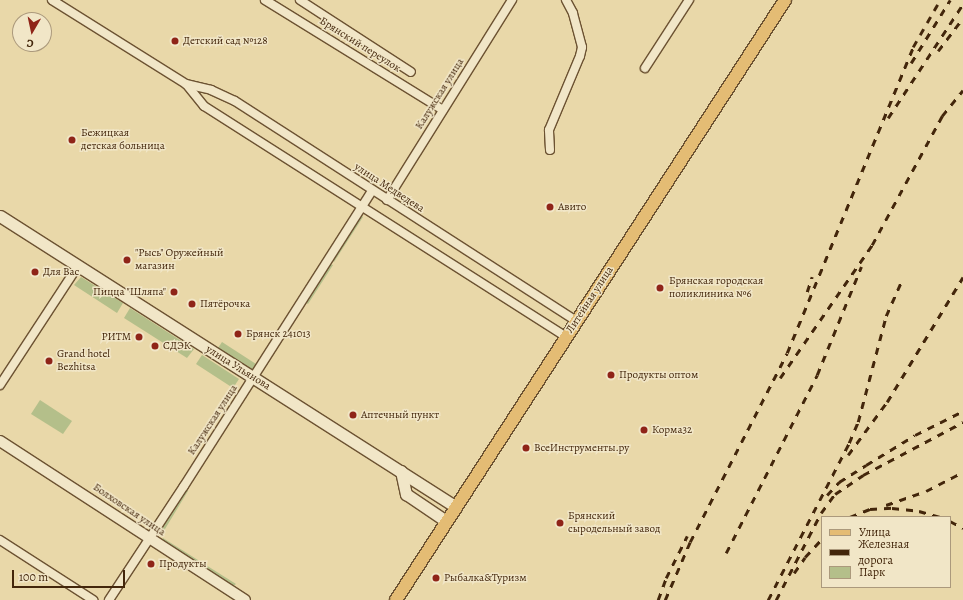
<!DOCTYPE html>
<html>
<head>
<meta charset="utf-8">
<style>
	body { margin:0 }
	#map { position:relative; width:963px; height:600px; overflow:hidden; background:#e9d8a9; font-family:Alegreya,serif }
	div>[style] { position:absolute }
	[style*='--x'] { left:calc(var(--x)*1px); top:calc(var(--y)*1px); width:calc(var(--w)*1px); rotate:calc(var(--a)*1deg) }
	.green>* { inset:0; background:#b4bf8a }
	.roads { filter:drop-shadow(1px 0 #6c5232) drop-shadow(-1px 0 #6c5232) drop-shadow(0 1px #6c5232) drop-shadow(0 -1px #6c5232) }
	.minor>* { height:8px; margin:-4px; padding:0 4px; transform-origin:4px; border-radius:4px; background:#f1e6c7 }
	.tertiary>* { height:10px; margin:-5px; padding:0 5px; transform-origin:5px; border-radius:5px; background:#f1e6c7 }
	.secondary>* { height:11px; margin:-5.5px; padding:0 5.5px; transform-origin:5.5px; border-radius:5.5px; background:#f1e6c7 }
	.primary>* { height:12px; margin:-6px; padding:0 6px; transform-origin:6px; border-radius:6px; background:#e4bc74 }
	.rail>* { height:2.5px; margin-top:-1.25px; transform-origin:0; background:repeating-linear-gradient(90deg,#43260b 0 7px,transparent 0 14px) }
	.dots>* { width:11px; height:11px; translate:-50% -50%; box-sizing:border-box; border:2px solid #f1e6c7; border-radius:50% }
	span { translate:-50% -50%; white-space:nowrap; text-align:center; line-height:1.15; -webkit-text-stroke:3px #f1e6c7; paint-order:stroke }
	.poi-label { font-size:11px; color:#43260b }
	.left { translate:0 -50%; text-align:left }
	.right { translate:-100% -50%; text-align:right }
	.street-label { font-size:11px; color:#43260b }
	.legend { position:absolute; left:821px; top:516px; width:130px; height:72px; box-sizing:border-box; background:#f1e6c7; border:1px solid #ab997c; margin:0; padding:5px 7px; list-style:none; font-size:12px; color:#43260b }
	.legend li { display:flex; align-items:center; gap:8px; height:20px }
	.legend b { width:20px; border:1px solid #ab997c }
	.north { position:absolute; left:12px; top:12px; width:40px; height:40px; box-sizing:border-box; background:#f1e6c7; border:1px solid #ab997c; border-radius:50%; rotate:189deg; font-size:11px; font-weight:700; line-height:16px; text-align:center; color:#43260b }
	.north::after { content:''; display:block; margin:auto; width:14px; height:18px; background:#8f2418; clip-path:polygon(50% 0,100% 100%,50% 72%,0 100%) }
	.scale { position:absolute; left:12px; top:570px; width:113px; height:18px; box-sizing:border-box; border:2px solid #43260b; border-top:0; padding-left:5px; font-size:12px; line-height:14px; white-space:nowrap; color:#43260b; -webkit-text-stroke:3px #f1e6c7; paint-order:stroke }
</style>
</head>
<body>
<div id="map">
	<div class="green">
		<div style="clip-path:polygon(360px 214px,363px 217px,334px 262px,332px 259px)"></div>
		<div style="clip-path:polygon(330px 264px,333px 265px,308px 304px,305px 302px)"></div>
		<div style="clip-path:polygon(81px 277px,123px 303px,117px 313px,74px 285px)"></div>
		<div style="clip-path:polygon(130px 308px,194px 349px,187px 358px,124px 318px)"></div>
		<div style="clip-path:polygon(222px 342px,256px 364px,252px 370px,218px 348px)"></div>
		<div style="clip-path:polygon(202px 355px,239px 379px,233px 388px,196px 364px)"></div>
		<div style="clip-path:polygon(40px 400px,72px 421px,63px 434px,31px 414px)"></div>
		<div style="clip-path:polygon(186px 490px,188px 491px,162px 534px,159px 533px)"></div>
		<div style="clip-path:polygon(163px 538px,236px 584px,232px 587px,161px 541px)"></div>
	</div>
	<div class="roads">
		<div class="minor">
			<div style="--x:52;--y:0;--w:158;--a:32.1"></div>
			<div style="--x:186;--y:84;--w:26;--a:13"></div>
			<div style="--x:211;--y:90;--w:26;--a:25"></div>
			<div style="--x:235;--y:101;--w:406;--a:32.8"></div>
			<div style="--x:265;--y:0;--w:209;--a:31.7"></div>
			<div style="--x:300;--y:0;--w:132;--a:33"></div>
			<div style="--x:645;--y:68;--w:81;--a:-57.1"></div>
			<div style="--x:187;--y:85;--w:27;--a:51"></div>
			<div style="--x:204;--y:106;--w:429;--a:32.5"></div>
			<div style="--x:550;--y:150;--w:20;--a:-93"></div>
			<div style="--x:549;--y:130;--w:80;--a:-67.3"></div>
			<div style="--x:580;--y:56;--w:9;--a:-77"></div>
			<div style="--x:582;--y:47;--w:35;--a:-105"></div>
			<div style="--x:573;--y:13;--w:15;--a:-118"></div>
			<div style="--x:387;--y:200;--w:236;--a:-58"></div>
			<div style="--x:0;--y:385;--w:142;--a:-56.8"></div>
			<div style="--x:0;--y:540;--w:111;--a:32.8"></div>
			<div style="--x:109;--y:600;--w:136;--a:-56.7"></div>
			<div style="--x:184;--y:486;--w:350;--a:-57.5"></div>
		</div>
		<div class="tertiary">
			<div style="--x:0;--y:441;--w:292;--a:33"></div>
		</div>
		<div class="secondary">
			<div style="--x:0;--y:216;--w:541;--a:32.54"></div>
			<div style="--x:401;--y:471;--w:24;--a:78"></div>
			<div style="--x:406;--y:494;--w:48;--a:34"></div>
		</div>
		<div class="primary">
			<div style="--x:396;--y:600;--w:715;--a:-57.04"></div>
		</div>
	</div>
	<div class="rail">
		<div style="--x:938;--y:51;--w:41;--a:-52.9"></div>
		<div style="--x:911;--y:63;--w:74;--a:-58.2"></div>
		<div style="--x:888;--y:118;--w:136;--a:-56.7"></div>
		<div style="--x:807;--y:292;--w:16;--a:-72"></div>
		<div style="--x:780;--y:378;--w:162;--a:-55.3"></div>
		<div style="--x:872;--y:245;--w:147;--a:-61.5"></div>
		<div style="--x:942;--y:116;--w:33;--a:-51"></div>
		<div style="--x:848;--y:455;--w:66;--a:-53.7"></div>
		<div style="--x:887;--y:402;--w:146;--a:-58.7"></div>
		<div style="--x:827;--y:495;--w:18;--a:-47"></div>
		<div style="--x:839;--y:482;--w:32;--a:-32"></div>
		<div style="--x:866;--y:465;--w:57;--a:-31.5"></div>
		<div style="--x:915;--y:435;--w:54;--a:-26.6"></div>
		<div style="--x:886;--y:505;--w:42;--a:-19.3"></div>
		<div style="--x:926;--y:491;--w:42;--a:-27.2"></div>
		<div style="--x:850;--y:517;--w:22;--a:-22"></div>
		<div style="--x:870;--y:509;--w:22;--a:-3"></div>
		<div style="--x:892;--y:508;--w:27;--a:6"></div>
		<div style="--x:919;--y:511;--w:22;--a:16"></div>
		<div style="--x:950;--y:521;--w:15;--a:28"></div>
		<div style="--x:726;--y:553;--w:200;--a:-62.9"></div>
		<div style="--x:817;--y:375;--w:117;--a:-67.8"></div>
		<div style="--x:794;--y:573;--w:19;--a:-55"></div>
		<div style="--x:805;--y:557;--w:25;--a:-47"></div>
		<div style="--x:658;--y:600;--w:23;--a:-70"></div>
		<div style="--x:666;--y:578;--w:47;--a:-63.4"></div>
		<div style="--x:665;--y:600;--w:63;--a:-66.7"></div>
		<div style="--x:690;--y:542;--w:212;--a:-62.8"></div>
		<div style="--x:787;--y:353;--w:331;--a:-67.6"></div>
		<div style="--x:913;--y:47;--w:54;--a:-60.1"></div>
		<div style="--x:768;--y:600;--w:177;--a:-62.7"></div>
		<div style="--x:849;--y:443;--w:23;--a:-67"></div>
		<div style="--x:858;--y:422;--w:110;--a:-75.2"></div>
		<div style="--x:886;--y:316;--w:39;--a:-66"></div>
		<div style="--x:776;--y:600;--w:98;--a:-62.7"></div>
		<div style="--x:821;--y:513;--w:24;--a:-54"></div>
		<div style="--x:835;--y:494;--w:34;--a:-34"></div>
		<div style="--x:863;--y:475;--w:113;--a:-27.9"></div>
	</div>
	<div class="dots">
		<div style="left:175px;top:41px;background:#8f2418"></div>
		<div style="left:72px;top:140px;background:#8f2418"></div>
		<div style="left:550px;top:207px;background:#8f2418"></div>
		<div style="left:127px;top:260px;background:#8f2418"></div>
		<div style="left:35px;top:272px;background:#8f2418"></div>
		<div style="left:660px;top:288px;background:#8f2418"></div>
		<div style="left:174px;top:292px;background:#8f2418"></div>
		<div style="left:192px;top:304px;background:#8f2418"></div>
		<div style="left:238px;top:334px;background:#8f2418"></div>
		<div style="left:139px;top:337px;background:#8f2418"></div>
		<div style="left:155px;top:346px;background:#8f2418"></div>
		<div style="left:49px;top:361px;background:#8f2418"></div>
		<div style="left:611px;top:375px;background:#8f2418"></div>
		<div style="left:353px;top:415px;background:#8f2418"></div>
		<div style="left:644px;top:430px;background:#8f2418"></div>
		<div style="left:526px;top:448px;background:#8f2418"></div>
		<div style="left:560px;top:523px;background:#8f2418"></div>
		<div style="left:151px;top:564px;background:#8f2418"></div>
		<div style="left:436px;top:578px;background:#8f2418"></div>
	</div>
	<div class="poi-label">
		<span class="left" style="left:183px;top:41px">Детский сад №128</span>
		<span class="left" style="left:81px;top:140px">Бежицкая<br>детская больница</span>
		<span class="left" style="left:558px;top:207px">Авито</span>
		<span class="left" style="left:135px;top:260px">"Рысь" Оружейный<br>магазин</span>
		<span class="left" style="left:43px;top:272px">Для Вас</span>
		<span class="left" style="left:669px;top:288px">Брянская городская<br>поликлиника №6</span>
		<span class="right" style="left:166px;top:292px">Пицца "Шляпа"</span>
		<span class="left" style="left:200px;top:304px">Пятёрочка</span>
		<span class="left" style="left:246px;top:334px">Брянск 241013</span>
		<span class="right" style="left:131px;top:337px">РИТМ</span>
		<span class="left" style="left:163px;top:346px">СДЭК</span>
		<span class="left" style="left:57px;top:361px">Grand hotel<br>Bezhitsa</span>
		<span class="left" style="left:619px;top:375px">Продукты оптом</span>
		<span class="left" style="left:361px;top:415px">Аптечный пункт</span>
		<span class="left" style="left:652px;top:430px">Корма32</span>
		<span class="left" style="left:534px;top:448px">ВсеИнструменты.ру</span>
		<span class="left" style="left:568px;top:523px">Брянский<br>сыродельный завод</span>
		<span class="left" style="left:159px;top:564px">Продукты</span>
		<span class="left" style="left:444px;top:578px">Рыбалка&amp;Туризм</span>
	</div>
	<div class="street-label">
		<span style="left:360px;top:45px;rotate:32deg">Брянский переулок</span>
		<span style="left:440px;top:94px;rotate:-58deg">Калужская улица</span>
		<span style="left:389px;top:188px;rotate:33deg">улица Медведева</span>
		<span style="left:590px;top:300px;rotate:-57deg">Литейная улица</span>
		<span style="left:238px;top:368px;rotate:32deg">улица Ульянова</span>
		<span style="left:213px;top:420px;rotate:-57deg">Калужская улица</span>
		<span style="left:129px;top:510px;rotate:34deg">Болховская улица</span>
	</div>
	<ul class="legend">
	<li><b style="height:5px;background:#e4bc74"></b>Улица</li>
	<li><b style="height:5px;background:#43260b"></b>Железная дорога</li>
	<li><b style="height:11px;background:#b4bf8a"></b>Парк</li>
	</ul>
	<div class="north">С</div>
	<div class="scale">100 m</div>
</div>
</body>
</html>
